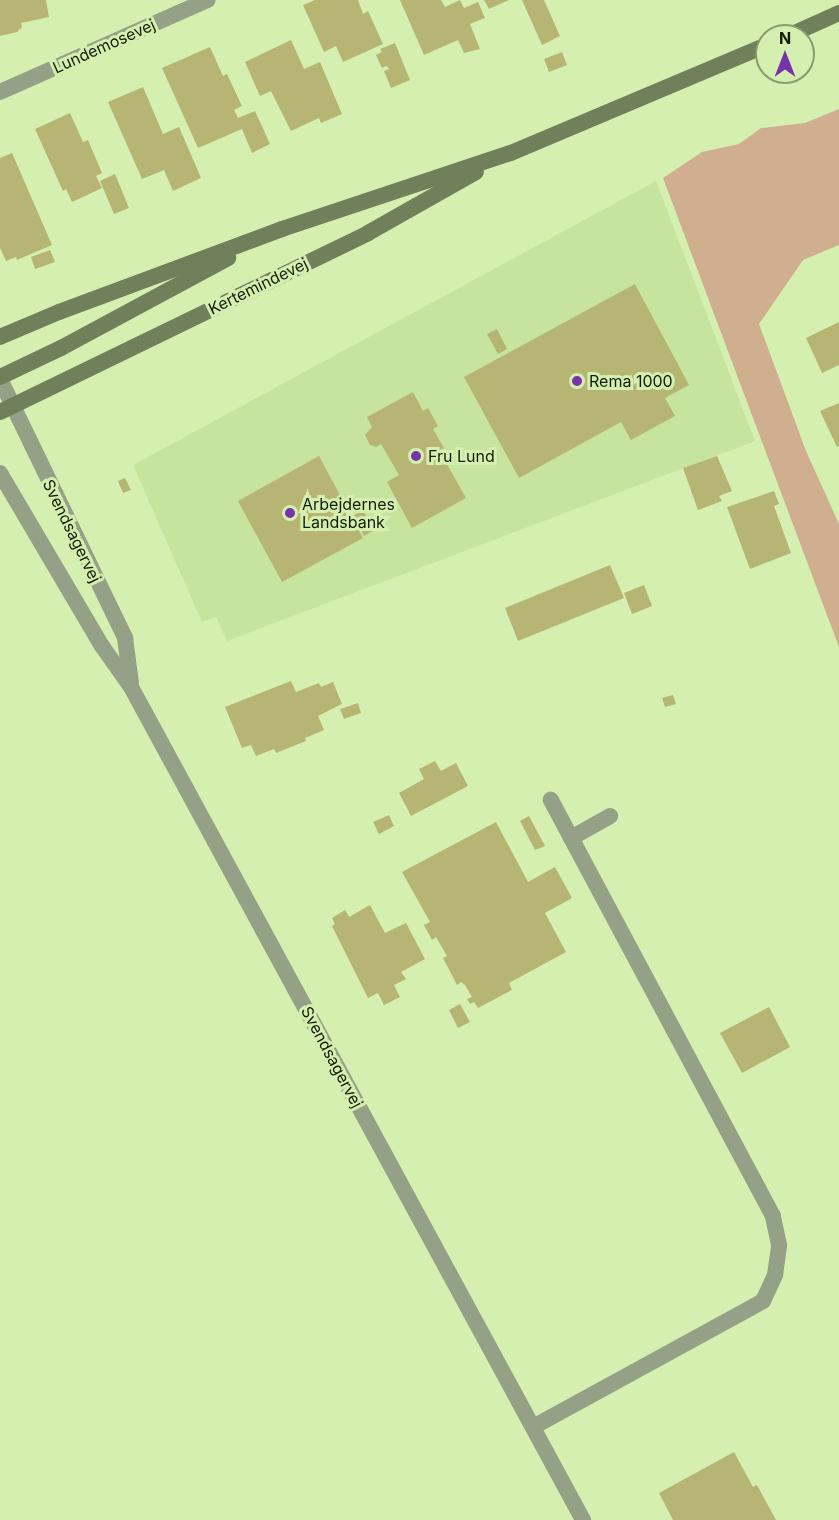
<!DOCTYPE html>
<html>
<head>
<meta charset="utf-8">
<style>
	body { margin:0 }
	#map { position:relative; width:839px; height:1520px; overflow:hidden; background:#d4efb0; font-family:Inter,sans-serif }
	div>[style] { position:absolute }
	[style*='--x'] { left:calc(var(--x)*1px); top:calc(var(--y)*1px); width:calc(var(--w)*1px); rotate:calc(var(--a)*1deg) }
	.built>* { inset:0; background:#c6e49d }
	.green>* { inset:0; background:#cfaf8f }
	.building>* { inset:0; background:#b7b573 }
	.minor>* { height:16px; margin:-8px; padding:0 8px; transform-origin:8px; border-radius:8px; background:#95a187 }
	.tertiary>* { height:16px; margin:-8px; padding:0 8px; transform-origin:8px; border-radius:8px; background:#95a187 }
	.secondary>* { height:16px; margin:-8px; padding:0 8px; transform-origin:8px; border-radius:8px; background:#70805a }
	.dots>* { width:16px; height:16px; translate:-50% -50%; box-sizing:border-box; border:3px solid #d4efb0; border-radius:50% }
	span { translate:-50% -50%; white-space:nowrap; text-align:center; line-height:1.15; -webkit-text-stroke:6px #d4efb0; paint-order:stroke }
	.street-label { font-size:16px; color:#141e06 }
	.poi-label { font-size:16px; color:#141e06 }
	.left { translate:0 -50%; text-align:left }
	.north { position:absolute; left:755px; top:24px; width:60px; height:60px; box-sizing:border-box; background:#d4efb0; border:2px solid #879b6c; border-radius:50%; rotate:0deg; font-size:16px; font-weight:700; line-height:24px; text-align:center; color:#141e06 }
	.north::after { content:''; display:block; margin:auto; width:21px; height:27px; background:#7734a8; clip-path:polygon(50% 0,100% 100%,50% 72%,0 100%) }
</style>
</head>
<body>
<div id="map">
	<div class="built">
		<div style="clip-path:polygon(656px 181px,755px 441px,227px 641px,216px 617px,202px 622px,133px 465px)"></div>
	</div>
	<div class="green">
		<div style="clip-path:polygon(839px 109px,839px 245px,803px 260px,759px 324px,806px 451px,839px 524px,839px 647px,663px 178px,702px 152px,739px 144px,761px 128px,805px 123px)"></div>
	</div>
	<div class="building">
		<div style="clip-path:polygon(0 0,46px 0,49px 17px,21px 23px,22px 27px,17px 32px,0 36px)"></div>
		<div style="clip-path:polygon(315px 0,358px 0,363px 14px,368px 11px,383px 44px,343px 62px,336px 46px,324px 52px,303px 5px)"></div>
		<div style="clip-path:polygon(400px 0,441px 0,445px 7px,460px 0,464px 8px,478px 2px,485px 18px,470px 24px,480px 49px,464px 53px,458px 40px,424px 55px)"></div>
		<div style="clip-path:polygon(484px 0,509px 0,489px 9px)"></div>
		<div style="clip-path:polygon(522px 0,544px 0,560px 36px,542px 45px)"></div>
		<div style="clip-path:polygon(291px 40px,304px 69px,320px 62px,342px 114px,321px 123px,319px 118px,291px 131px,271px 91px,260px 96px,245px 62px)"></div>
		<div style="clip-path:polygon(395px 43px,410px 80px,391px 88px,384px 71px,389px 69px,387px 66px,382px 68px,376px 55px,382px 52px,380px 49px)"></div>
		<div style="clip-path:polygon(210px 47px,223px 76px,227px 74px,242px 106px,234px 110px,238px 118px,255px 111px,270px 144px,252px 153px,242px 129px,198px 148px,162px 68px)"></div>
		<div style="clip-path:polygon(562px 52px,567px 65px,549px 72px,544px 59px)"></div>
		<div style="clip-path:polygon(143px 87px,163px 134px,179px 127px,201px 178px,173px 191px,164px 170px,142px 179px,108px 102px)"></div>
		<div style="clip-path:polygon(70px 113px,83px 142px,88px 140px,102px 173px,96px 176px,102px 188px,72px 202px,66px 189px,63px 191px,35px 129px)"></div>
		<div style="clip-path:polygon(12px 153px,52px 245px,17px 260px,16px 257px,6px 261px,0 248px,0 158px)"></div>
		<div style="clip-path:polygon(115px 174px,129px 208px,114px 214px,100px 181px)"></div>
		<div style="clip-path:polygon(50px 250px,55px 262px,35px 269px,31px 257px)"></div>
		<div style="clip-path:polygon(635px 284px,689px 385px,665px 398px,675px 416px,631px 440px,621px 422px,519px 478px,464px 377px)"></div>
		<div style="clip-path:polygon(839px 322px,839px 365px,822px 373px,806px 338px)"></div>
		<div style="clip-path:polygon(497px 329px,507px 349px,498px 354px,487px 334px)"></div>
		<div style="clip-path:polygon(413px 392px,423px 411px,428px 408px,438px 426px,433px 429px,444px 448px,439px 450px,466px 498px,412px 528px,387px 482px,399px 475px,381px 444px,376px 447px,370px 445px,365px 435px,372px 427px,367px 417px)"></div>
		<div style="clip-path:polygon(839px 403px,839px 446px,837px 447px,820px 411px)"></div>
		<div style="clip-path:polygon(319px 456px,363px 538px,282px 582px,238px 501px)"></div>
		<div style="clip-path:polygon(717px 456px,732px 491px,719px 496px,722px 501px,698px 510px,683px 468px)"></div>
		<div style="clip-path:polygon(125px 478px,131px 490px,123px 493px,118px 481px)"></div>
		<div style="clip-path:polygon(774px 491px,779px 504px,774px 506px,791px 553px,750px 569px,727px 507px)"></div>
		<div style="clip-path:polygon(363px 510px,374px 530px,364px 536px,353px 516px)"></div>
		<div style="clip-path:polygon(610px 565px,624px 598px,518px 641px,505px 608px)"></div>
		<div style="clip-path:polygon(644px 585px,652px 606px,632px 614px,624px 593px)"></div>
		<div style="clip-path:polygon(291px 681px,296px 692px,319px 683px,321px 687px,333px 682px,342px 704px,318px 716px,324px 730px,305px 738px,306px 741px,276px 753px,274px 749px,256px 756px,251px 745px,242px 748px,225px 707px)"></div>
		<div style="clip-path:polygon(673px 695px,676px 704px,665px 707px,662px 698px)"></div>
		<div style="clip-path:polygon(358px 703px,361px 713px,344px 719px,340px 709px)"></div>
		<div style="clip-path:polygon(435px 761px,441px 771px,456px 763px,468px 786px,411px 816px,399px 793px,424px 779px,419px 769px)"></div>
		<div style="clip-path:polygon(389px 815px,394px 826px,379px 834px,373px 822px)"></div>
		<div style="clip-path:polygon(529px 816px,545px 846px,535px 850px,520px 821px)"></div>
		<div style="clip-path:polygon(496px 822px,528px 882px,555px 867px,572px 898px,545px 913px,566px 952px,509px 983px,512px 990px,478px 1008px,474px 1002px,470px 1004px,467px 999px,472px 997px,465px 985px,461px 982px,457px 985px,443px 958px,447px 956px,436px 937px,432px 940px,424px 925px,430px 922px,402px 872px)"></div>
		<div style="clip-path:polygon(370px 905px,385px 933px,406px 923px,425px 959px,401px 972px,406px 979px,394px 985px,400px 997px,384px 1005px,378px 993px,368px 998px,332px 926px,335px 924px,332px 918px,345px 910px,349px 917px)"></div>
		<div style="clip-path:polygon(460px 1004px,470px 1022px,458px 1028px,449px 1010px)"></div>
		<div style="clip-path:polygon(769px 1007px,790px 1047px,742px 1073px,720px 1033px)"></div>
		<div style="clip-path:polygon(734px 1452px,753px 1487px,757px 1485px,776px 1520px,673px 1520px,659px 1493px)"></div>
	</div>
	<div class="minor">
		<div style="--x:0;--y:92;--w:227;--a:-23.9"></div>
		<div style="--x:571;--y:838;--w:45;--a:-29.4"></div>
		<div style="--x:533;--y:1427;--w:262;--a:-28.7"></div>
		<div style="--x:763;--y:1301;--w:29;--a:-65"></div>
		<div style="--x:775;--y:1275;--w:30;--a:-82"></div>
		<div style="--x:779;--y:1245;--w:30;--a:-102"></div>
		<div style="--x:773;--y:1216;--w:472;--a:-118.1"></div>
	</div>
	<div class="tertiary">
		<div style="--x:0;--y:379;--w:288;--a:64.2"></div>
		<div style="--x:125;--y:638;--w:45;--a:82.4"></div>
		<div style="--x:0;--y:473;--w:201;--a:59.5"></div>
		<div style="--x:102;--y:646;--w:50;--a:54.7"></div>
		<div style="--x:131;--y:687;--w:948;--a:61.51"></div>
	</div>
	<div class="secondary">
		<div style="--x:788;--y:36;--w:56;--a:-24.3"></div>
		<div style="--x:0;--y:337;--w:64;--a:-23"></div>
		<div style="--x:59;--y:312;--w:238;--a:-20.4"></div>
		<div style="--x:282;--y:229;--w:241;--a:-18.4"></div>
		<div style="--x:511;--y:153;--w:278;--a:-22.9"></div>
		<div style="--x:0;--y:377;--w:68;--a:-25.4"></div>
		<div style="--x:61;--y:348;--w:190;--a:-28.3"></div>
		<div style="--x:0;--y:412;--w:409;--a:-25.9"></div>
		<div style="--x:368;--y:233;--w:124;--a:-29.5"></div>
	</div>
	<div class="dots">
		<div style="left:577px;top:381px;background:#7734a8"></div>
		<div style="left:416px;top:456px;background:#7734a8"></div>
		<div style="left:290px;top:513px;background:#7734a8"></div>
	</div>
	<div class="street-label">
		<span style="left:104px;top:46px;rotate:-24deg">Lundemosevej</span>
		<span style="left:258px;top:286px;rotate:-26deg">Kertemindevej</span>
		<span style="left:72px;top:531px;rotate:64deg">Svendsagervej</span>
		<span style="left:332px;top:1057px;rotate:62deg">Svendsagervej</span>
	</div>
	<div class="poi-label">
		<span class="left" style="left:589px;top:381px">Rema 1000</span>
		<span class="left" style="left:428px;top:456px">Fru Lund</span>
		<span class="left" style="left:302px;top:513px">Arbejdernes<br>Landsbank</span>
	</div>
	<div class="north">N</div>
</div>
</body>
</html>
